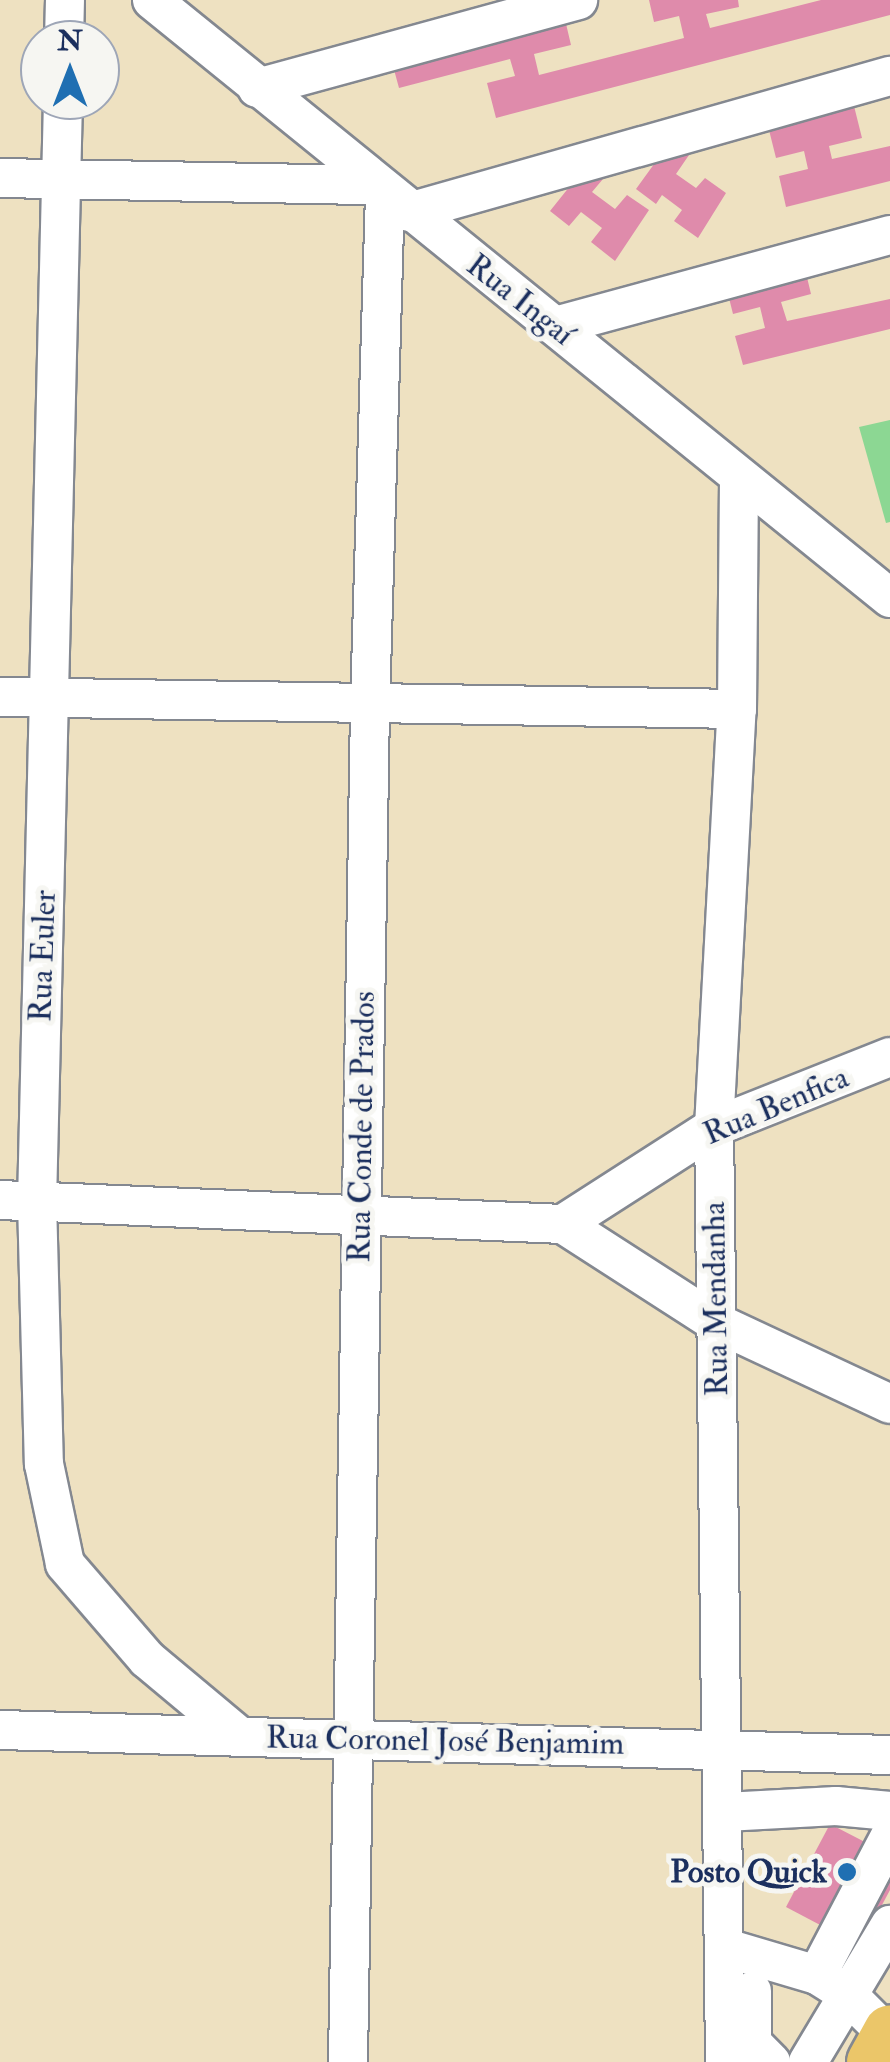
<!DOCTYPE html>
<html>
<head>
<meta charset="utf-8">
<style>
	body { margin:0 }
	#map { position:relative; width:890px; height:2062px; overflow:hidden; background:#eee1c1; font-family:"IM FELL Double Pica",serif }
	div>[style] { position:absolute }
	[style*='--x'] { left:calc(var(--x)*1px); top:calc(var(--y)*1px); width:calc(var(--w)*1px); rotate:calc(var(--a)*1deg) }
	.green>* { inset:0; background:#8cd793 }
	.building>* { inset:0; background:#df8bab }
	.roads { filter:drop-shadow(2px 0 #848890) drop-shadow(-2px 0 #848890) drop-shadow(0 2px #848890) drop-shadow(0 -2px #848890) }
	.minor>* { height:38px; margin:-19px; padding:0 19px; transform-origin:19px; border-radius:19px; background:#fff }
	.highway>* { height:52px; margin:-26px; padding:0 26px; transform-origin:26px; border-radius:26px; background:#ebc669 }
	.dots>* { width:28px; height:28px; translate:-50% -50%; box-sizing:border-box; border:5px solid #f6f6f2; border-radius:50% }
	span { translate:-50% -50%; white-space:nowrap; text-align:center; line-height:1.15; -webkit-text-stroke:10px #f6f6f2; paint-order:stroke }
	.street-label { font-size:32px; color:#1b2f5e }
	.poi-label { font-size:32px; color:#1b2f5e; font-weight:700 }
	.right { translate:-100% -50%; text-align:right }
	.north { position:absolute; left:20px; top:20px; width:100px; height:100px; box-sizing:border-box; background:#f6f6f2; border:2px solid #9ea6b7; border-radius:50%; rotate:0deg; font-size:28px; font-weight:700; line-height:40px; text-align:center; color:#1b2f5e }
	.north::after { content:''; display:block; margin:auto; width:35px; height:45px; background:#1f6fb2; clip-path:polygon(50% 0,100% 100%,50% 72%,0 100%) }
</style>
</head>
<body>
<div id="map">
	<div class="green">
		<div style="clip-path:polygon(890px 420px,890px 522px,886px 523px,859px 427px)"></div>
	</div>
	<div class="building">
		<div style="clip-path:polygon(649px 0,738px 0,739px 7px,706px 14px,710px 28px,821px 0,890px 0,890px 15px,496px 118px,487px 83px,515px 76px,510px 59px,399px 88px,390px 55px,563px 11px,571px 45px,534px 54px,539px 75px,684px 38px,679px 16px,654px 22px)"></div>
		<div style="clip-path:polygon(854px 106px,862px 138px,829px 146px,832px 159px,890px 146px,890px 181px,786px 207px,779px 176px,808px 169px,804px 151px,776px 158px,768px 126px)"></div>
		<div style="clip-path:polygon(670px 142px,689px 155px,676px 174px,696px 188px,705px 178px,726px 193px,698px 238px,674px 221px,682px 210px,662px 195px,656px 204px,636px 189px)"></div>
		<div style="clip-path:polygon(586px 166px,603px 179px,592px 192px,615px 209px,627px 195px,649px 210px,615px 261px,591px 242px,602px 228px,581px 212px,569px 226px,550px 211px)"></div>
		<div style="clip-path:polygon(805px 269px,811px 294px,781px 302px,787px 321px,890px 299px,890px 329px,743px 365px,735px 336px,765px 328px,760px 307px,733px 314px,727px 290px)"></div>
		<div style="clip-path:polygon(830px 1824px,890px 1855px,890px 1890px,860px 1946px,786px 1907px)"></div>
	</div>
	<div class="roads">
		<div class="minor">
			<div style="--x:152;--y:0;--w:950;--a:39.02"></div>
			<div style="--x:64;--y:40;--w:40;--a:-88.6"></div>
			<div style="--x:257;--y:88;--w:333;--a:-15.3"></div>
			<div style="--x:63;--y:100;--w:1101;--a:91.35"></div>
			<div style="--x:37;--y:1201;--w:263;--a:88.5"></div>
			<div style="--x:44;--y:1464;--w:102;--a:78.1"></div>
			<div style="--x:65;--y:1564;--w:125;--a:49.2"></div>
			<div style="--x:147;--y:1659;--w:120;--a:39.9"></div>
			<div style="--x:0;--y:178;--w:376;--a:1.1"></div>
			<div style="--x:409;--y:212;--w:500;--a:-15.8"></div>
			<div style="--x:555;--y:326;--w:347;--a:-15.2"></div>
			<div style="--x:0;--y:697;--w:737;--a:0.93"></div>
			<div style="--x:0;--y:1200;--w:564;--a:2.44"></div>
			<div style="--x:563;--y:1224;--w:181;--a:32.8"></div>
			<div style="--x:715;--y:1322;--w:193;--a:25.1"></div>
			<div style="--x:563;--y:1224;--w:179;--a:-32.7"></div>
			<div style="--x:714;--y:1127;--w:189;--a:-21.7"></div>
			<div style="--x:0;--y:1730;--w:890;--a:1.61"></div>
			<div style="--x:725;--y:1812;--w:111;--a:-3.1"></div>
			<div style="--x:836;--y:1806;--w:54;--a:5.3"></div>
			<div style="--x:726;--y:1948;--w:95;--a:16.5"></div>
			<div style="--x:817;--y:1975;--w:36;--a:32"></div>
			<div style="--x:847;--y:1994;--w:58;--a:45"></div>
			<div style="--x:817;--y:1975;--w:157;--a:-62.3"></div>
			<div style="--x:752;--y:1991;--w:52;--a:90"></div>
			<div style="--x:752;--y:2043;--w:27;--a:45"></div>
			<div style="--x:348;--y:2062;--w:1357;--a:-89.07"></div>
			<div style="--x:370;--y:705;--w:512;--a:-88.32"></div>
			<div style="--x:725;--y:2062;--w:935;--a:-90.67"></div>
			<div style="--x:714;--y:1127;--w:419;--a:-86.9"></div>
			<div style="--x:737;--y:709;--w:232;--a:-89.5"></div>
			<div style="--x:808;--y:2062;--w:160;--a:-59.1"></div>
		</div>
		<div class="highway">
			<div style="--x:873;--y:2062;--w:35;--a:-61"></div>
		</div>
	</div>
	<div class="dots">
		<div style="left:847px;top:1872px;background:#1f6fb2"></div>
	</div>
	<div class="street-label">
		<span style="left:520px;top:300px;rotate:38deg">Rua Ingaí</span>
		<span style="left:43px;top:956px;rotate:-88deg">Rua Euler</span>
		<span style="left:776px;top:1106px;rotate:-23deg">Rua Benfica</span>
		<span style="left:362px;top:1127px;rotate:-89deg">Rua Conde de Prados</span>
		<span style="left:716px;top:1299px;rotate:-91deg">Rua Mendanha</span>
		<span style="left:445px;top:1741px;rotate:1deg">Rua Coronel José Benjamim</span>
	</div>
	<div class="poi-label">
		<span class="right" style="left:827px;top:1872px">Posto Quick</span>
	</div>
	<div class="north">N</div>
</div>
</body>
</html>
